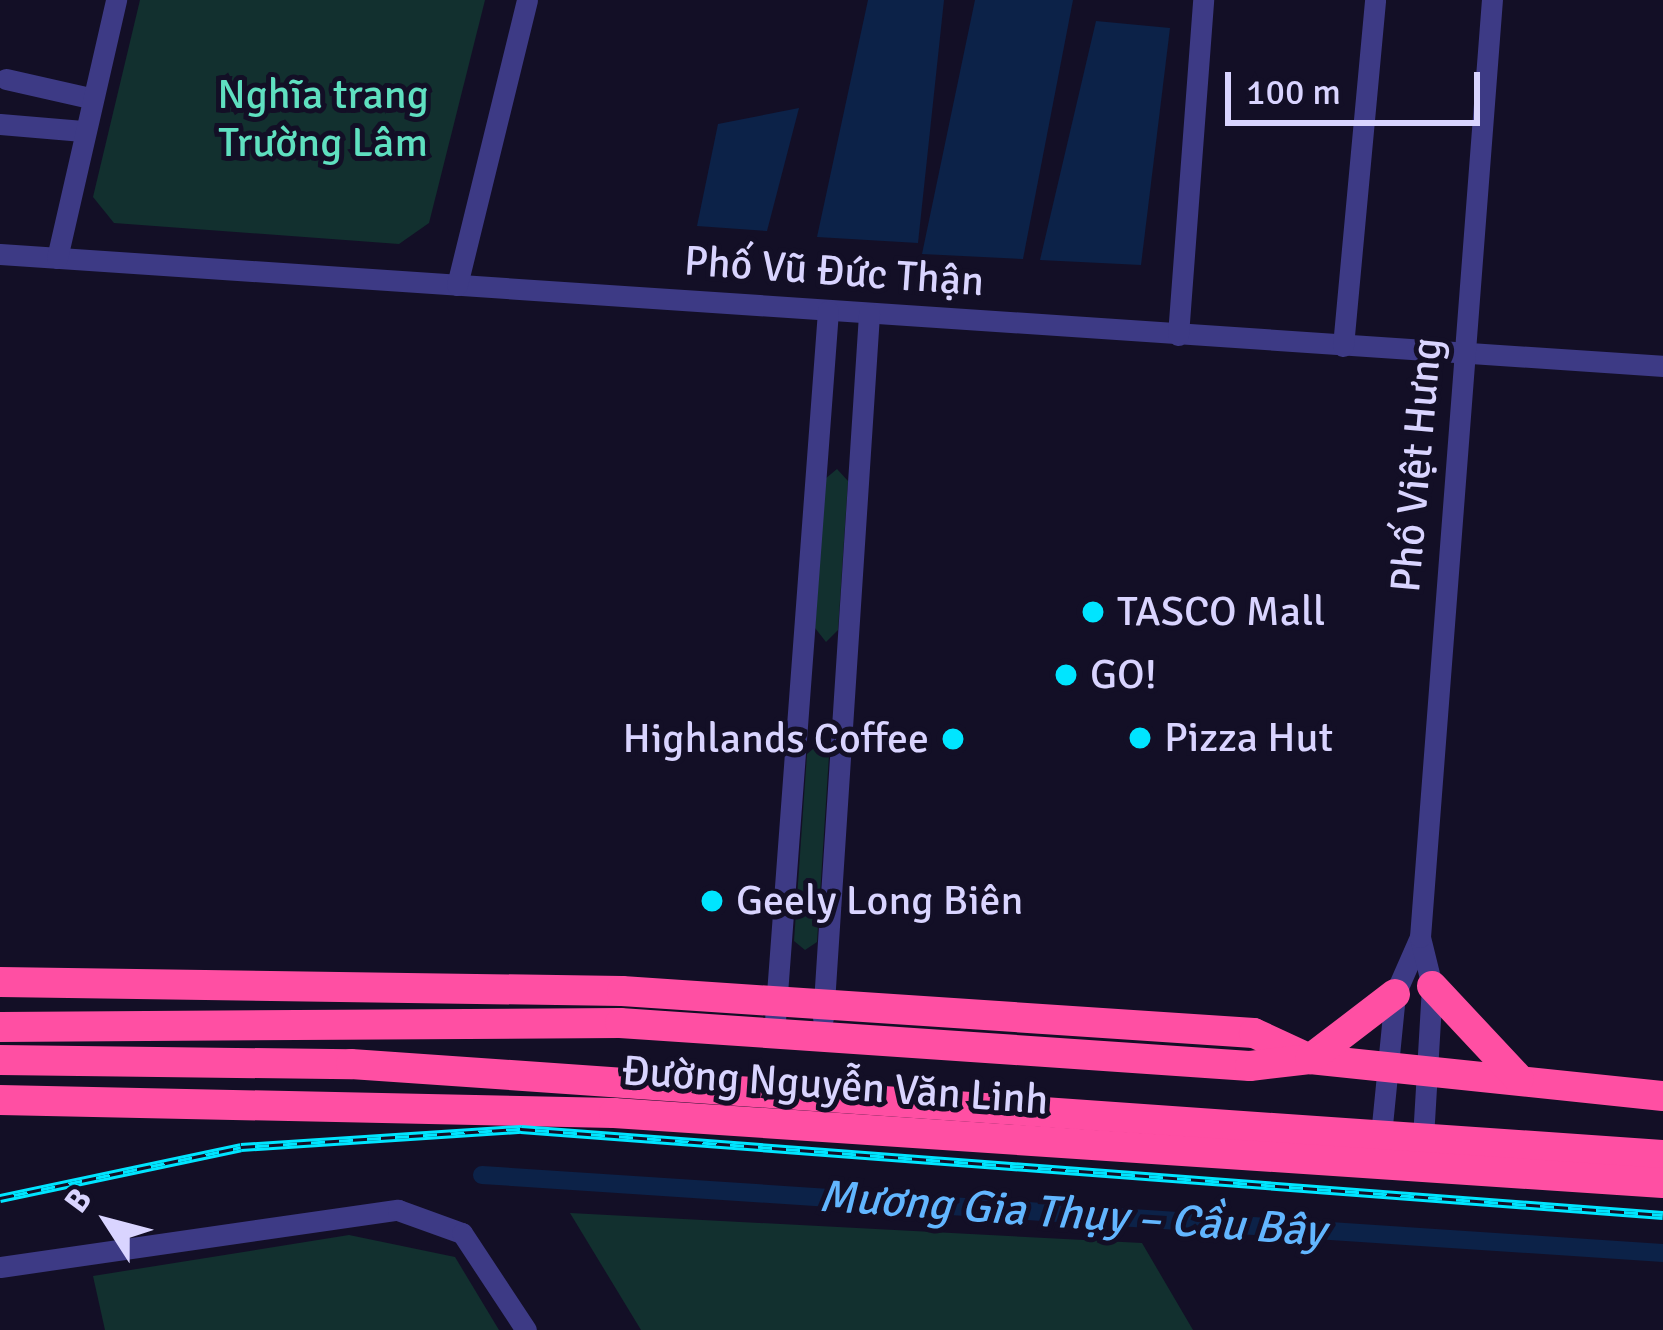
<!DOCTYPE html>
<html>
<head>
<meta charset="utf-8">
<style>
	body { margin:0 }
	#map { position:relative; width:1663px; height:1330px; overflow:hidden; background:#130f26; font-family:Signika,sans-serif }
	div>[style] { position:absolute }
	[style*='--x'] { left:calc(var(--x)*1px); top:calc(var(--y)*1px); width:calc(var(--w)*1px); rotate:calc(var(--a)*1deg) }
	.green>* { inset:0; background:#12302f }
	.water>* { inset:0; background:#0c2248 }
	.canal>* { height:18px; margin:-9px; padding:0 9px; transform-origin:9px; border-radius:9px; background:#0c2248 }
	.minor>* { height:21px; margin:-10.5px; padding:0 10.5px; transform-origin:10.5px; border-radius:10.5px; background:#3d3a85 }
	.highway>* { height:30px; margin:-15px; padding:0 15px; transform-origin:15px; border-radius:15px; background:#ff4fa3 }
	.rail>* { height:9px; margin-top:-4.5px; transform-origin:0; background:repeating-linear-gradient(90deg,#130f26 0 14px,#00e5ff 0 28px); box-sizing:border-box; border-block:3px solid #00e5ff }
	.dots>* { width:33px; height:33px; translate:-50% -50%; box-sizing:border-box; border:6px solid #130f26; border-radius:50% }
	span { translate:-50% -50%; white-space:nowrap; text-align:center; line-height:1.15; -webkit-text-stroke:10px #130f26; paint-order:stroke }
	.park-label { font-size:42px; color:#5fe0c0 }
	.street-label { font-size:42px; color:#d9d4ff }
	.poi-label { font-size:42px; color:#d9d4ff }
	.left { translate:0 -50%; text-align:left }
	.right { translate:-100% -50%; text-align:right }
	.water-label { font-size:45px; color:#62b6ff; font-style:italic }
	.north { position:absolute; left:48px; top:1162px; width:120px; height:120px; -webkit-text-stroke:9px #130f26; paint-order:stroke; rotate:306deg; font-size:33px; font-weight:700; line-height:48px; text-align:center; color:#d9d4ff }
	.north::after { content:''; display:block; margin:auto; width:42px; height:54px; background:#d9d4ff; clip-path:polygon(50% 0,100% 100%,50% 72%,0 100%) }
	.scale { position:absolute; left:1225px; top:72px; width:255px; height:54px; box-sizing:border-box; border:6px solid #d9d4ff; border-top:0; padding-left:15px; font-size:36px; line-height:42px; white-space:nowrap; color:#d9d4ff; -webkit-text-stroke:9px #130f26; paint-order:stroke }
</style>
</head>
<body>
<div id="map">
	<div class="green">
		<div style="clip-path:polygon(140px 0,485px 0,429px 223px,399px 244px,114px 223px,93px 197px)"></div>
		<div style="clip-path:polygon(837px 469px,848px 481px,838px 630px,826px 642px,815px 628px,825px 479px)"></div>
		<div style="clip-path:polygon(819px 744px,829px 755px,817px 942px,805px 950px,794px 941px,807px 754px)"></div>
		<div style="clip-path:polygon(570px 1213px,1142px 1243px,1193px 1330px,641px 1330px)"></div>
		<div style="clip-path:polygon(349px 1235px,455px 1257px,499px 1330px,105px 1330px,93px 1276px)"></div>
	</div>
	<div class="water">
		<div style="clip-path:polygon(868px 0,944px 0,918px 243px,817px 237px)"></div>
		<div style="clip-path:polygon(975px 0,1073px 0,1023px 259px,922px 254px)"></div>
		<div style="clip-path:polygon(1096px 21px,1170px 28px,1141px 265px,1040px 260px)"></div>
		<div style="clip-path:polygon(799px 108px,767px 231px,697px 226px,718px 124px)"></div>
	</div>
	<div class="canal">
		<div style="--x:482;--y:1175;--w:1184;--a:3.78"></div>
	</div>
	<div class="minor">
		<div style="--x:6;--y:79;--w:86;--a:12.7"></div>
		<div style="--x:0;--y:124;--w:83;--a:4.8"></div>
		<div style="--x:0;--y:254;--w:1667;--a:3.85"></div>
		<div style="--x:57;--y:258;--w:265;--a:-77.1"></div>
		<div style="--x:457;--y:285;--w:293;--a:-76.2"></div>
		<div style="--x:1178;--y:335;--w:336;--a:-85.7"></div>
		<div style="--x:1343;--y:346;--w:347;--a:-84.7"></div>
		<div style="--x:823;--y:1018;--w:706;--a:-86.26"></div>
		<div style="--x:774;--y:1034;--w:725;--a:-85.73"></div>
		<div style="--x:1381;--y:1135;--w:142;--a:-84.3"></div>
		<div style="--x:1395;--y:994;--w:62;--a:-66.3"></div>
		<div style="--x:1423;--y:1138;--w:152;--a:-86.6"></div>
		<div style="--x:1432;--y:986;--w:50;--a:-103.8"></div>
		<div style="--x:1420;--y:937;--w:940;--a:-85.61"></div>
		<div style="--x:0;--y:1267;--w:402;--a:-8.2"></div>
		<div style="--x:398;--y:1210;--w:68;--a:19.8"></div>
		<div style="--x:462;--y:1233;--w:116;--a:56.6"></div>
	</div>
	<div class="highway">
		<div style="--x:0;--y:982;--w:622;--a:0.83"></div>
		<div style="--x:622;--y:991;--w:633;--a:3.8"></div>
		<div style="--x:1254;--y:1033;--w:62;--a:24.9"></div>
		<div style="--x:1310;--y:1059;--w:355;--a:6"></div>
		<div style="--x:1432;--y:986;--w:127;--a:46.9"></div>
		<div style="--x:0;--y:1027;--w:620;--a:-0.37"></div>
		<div style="--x:620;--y:1023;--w:631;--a:3.9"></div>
		<div style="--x:1250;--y:1066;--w:60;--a:-6.7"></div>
		<div style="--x:1310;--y:1059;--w:107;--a:-37.4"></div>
		<div style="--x:0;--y:1060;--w:351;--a:0.7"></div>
		<div style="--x:351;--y:1064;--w:1315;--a:3.97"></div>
		<div style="--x:0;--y:1100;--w:614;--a:1.21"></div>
		<div style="--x:614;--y:1113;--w:1051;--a:3.82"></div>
	</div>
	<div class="rail">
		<div style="--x:0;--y:1198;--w:246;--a:-11.9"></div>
		<div style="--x:241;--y:1147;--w:281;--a:-3.7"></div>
		<div style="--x:521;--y:1129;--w:1145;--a:4.31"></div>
	</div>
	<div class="dots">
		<div style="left:1093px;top:612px;background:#00e5ff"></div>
		<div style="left:1066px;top:675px;background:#00e5ff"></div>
		<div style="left:1140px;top:738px;background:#00e5ff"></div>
		<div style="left:953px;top:739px;background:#00e5ff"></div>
		<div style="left:712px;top:901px;background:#00e5ff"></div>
	</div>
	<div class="park-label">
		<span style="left:323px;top:119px">Nghĩa trang<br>Trường Lâm</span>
	</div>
	<div class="street-label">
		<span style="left:834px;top:272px;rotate:4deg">Phố Vũ Đức Thận</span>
		<span style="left:1417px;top:465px;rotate:-85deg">Phố Việt Hưng</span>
		<span style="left:835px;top:1086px;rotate:4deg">Đường Nguyễn Văn Linh</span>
	</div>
	<div class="poi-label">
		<span class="left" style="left:1117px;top:612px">TASCO Mall</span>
		<span class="left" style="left:1090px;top:675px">GO!</span>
		<span class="left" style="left:1164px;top:738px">Pizza Hut</span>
		<span class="right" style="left:929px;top:739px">Highlands Coffee</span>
		<span class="left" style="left:736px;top:901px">Geely Long Biên</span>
	</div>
	<div class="water-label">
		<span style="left:1072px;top:1214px;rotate:4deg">Mương Gia Thụy – Cầu Bây</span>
	</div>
	<div class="north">B</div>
	<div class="scale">100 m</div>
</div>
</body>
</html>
